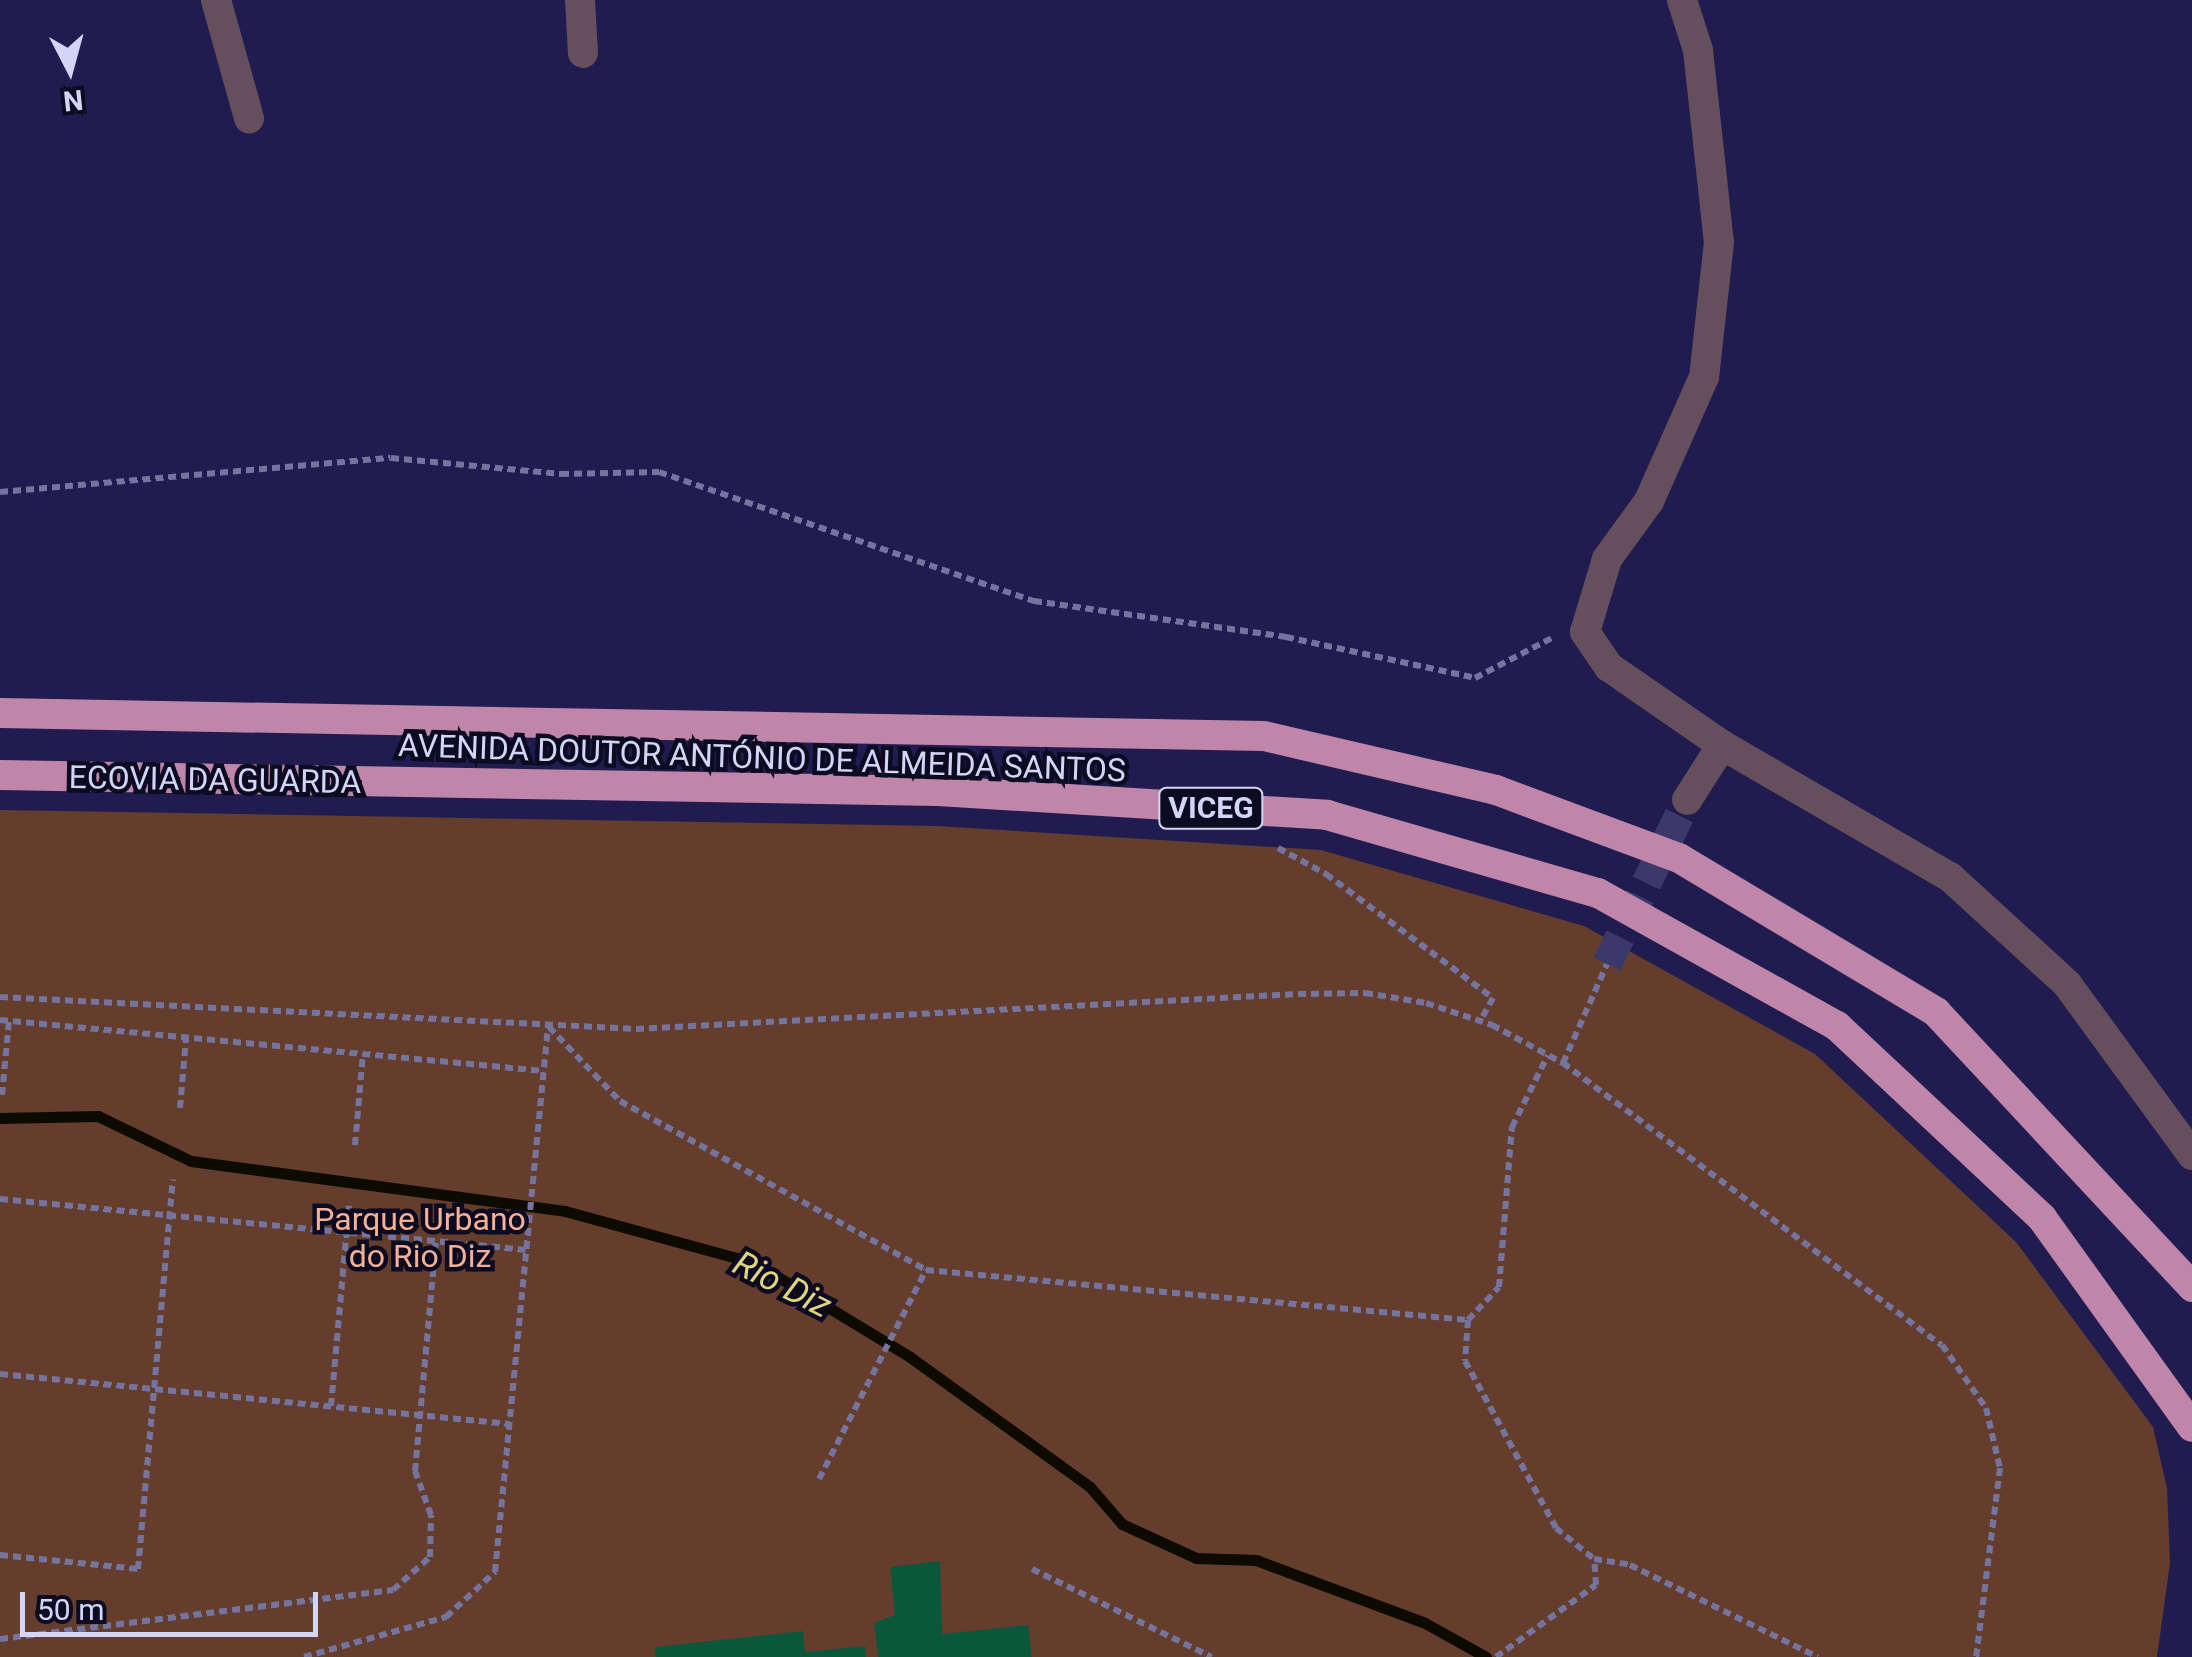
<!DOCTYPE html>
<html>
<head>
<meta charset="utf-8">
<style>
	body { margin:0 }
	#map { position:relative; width:2192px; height:1657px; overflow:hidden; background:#211c50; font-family:Roboto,sans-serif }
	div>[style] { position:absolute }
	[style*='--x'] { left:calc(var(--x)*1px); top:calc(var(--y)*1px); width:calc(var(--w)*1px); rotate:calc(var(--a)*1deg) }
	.green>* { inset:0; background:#643d2d }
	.stream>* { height:11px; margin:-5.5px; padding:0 5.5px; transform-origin:5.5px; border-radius:5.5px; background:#0d0b00 }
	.building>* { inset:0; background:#0b573b }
	.street-tunnel>* { height:30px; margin-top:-15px; transform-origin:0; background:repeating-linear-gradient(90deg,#3c3869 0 30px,transparent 0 45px) }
	.path>* { height:6px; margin-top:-3px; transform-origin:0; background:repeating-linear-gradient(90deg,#75749f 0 8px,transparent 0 13px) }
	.street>* { height:30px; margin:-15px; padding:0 15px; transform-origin:15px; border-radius:15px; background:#664f5d }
	.highway>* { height:30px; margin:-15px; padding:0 15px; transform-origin:15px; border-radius:15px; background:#bf86a9 }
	span { translate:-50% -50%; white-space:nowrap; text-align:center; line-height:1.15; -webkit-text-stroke:9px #0c0b21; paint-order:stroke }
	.shield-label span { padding:2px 8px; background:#0c0b21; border:2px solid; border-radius:8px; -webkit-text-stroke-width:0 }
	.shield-label { font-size:30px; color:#d2d5f6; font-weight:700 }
	.street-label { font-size:32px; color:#d2d5f6 }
	.park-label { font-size:32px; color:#f6b095 }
	.water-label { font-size:35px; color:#e0d57a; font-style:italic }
	.north { position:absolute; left:20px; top:20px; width:100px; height:100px; -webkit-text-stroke:8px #0c0b21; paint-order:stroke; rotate:174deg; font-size:28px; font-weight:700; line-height:40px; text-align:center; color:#d2d5f6 }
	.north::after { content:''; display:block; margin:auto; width:35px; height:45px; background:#d2d5f6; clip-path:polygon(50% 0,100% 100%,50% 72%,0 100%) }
	.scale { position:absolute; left:20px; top:1592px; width:298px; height:45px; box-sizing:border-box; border:5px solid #d2d5f6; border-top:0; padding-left:12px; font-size:30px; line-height:35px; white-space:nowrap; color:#d2d5f6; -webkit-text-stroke:8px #0c0b21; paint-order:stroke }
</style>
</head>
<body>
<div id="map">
	<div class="green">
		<div style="clip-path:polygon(0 810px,937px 826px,1321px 850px,1584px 926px,1815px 1054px,2016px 1242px,2153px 1427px,2167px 1488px,2170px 1563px,2157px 1657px,0 1657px)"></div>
	</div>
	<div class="stream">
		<div style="--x:0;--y:1118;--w:98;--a:-1.2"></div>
		<div style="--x:98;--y:1116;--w:103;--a:25.8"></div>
		<div style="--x:191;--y:1161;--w:377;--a:7.6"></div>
		<div style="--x:565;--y:1211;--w:197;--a:15.3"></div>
		<div style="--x:755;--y:1263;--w:181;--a:31.2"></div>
		<div style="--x:910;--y:1357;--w:222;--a:35.8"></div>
		<div style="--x:1090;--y:1487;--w:49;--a:49.1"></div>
		<div style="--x:1122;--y:1524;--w:81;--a:24.7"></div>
		<div style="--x:1196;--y:1558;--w:60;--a:1.9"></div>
		<div style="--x:1256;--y:1560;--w:180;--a:20.4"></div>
		<div style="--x:1425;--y:1623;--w:70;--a:29.1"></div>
	</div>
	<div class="building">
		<div style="clip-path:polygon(940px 1561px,942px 1634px,1028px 1625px,1032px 1657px,878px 1657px,874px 1623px,895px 1615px,890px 1567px)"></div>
		<div style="clip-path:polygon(803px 1631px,805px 1652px,865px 1646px,866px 1657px,656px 1657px,655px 1647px)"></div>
	</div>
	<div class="street-tunnel">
		<div style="--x:1607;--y:964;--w:182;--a:-64"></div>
	</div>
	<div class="path">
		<div style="--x:0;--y:492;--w:392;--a:-5"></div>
		<div style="--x:391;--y:458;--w:171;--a:5.4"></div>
		<div style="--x:561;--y:474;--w:98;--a:-1.2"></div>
		<div style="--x:659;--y:472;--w:397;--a:19"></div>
		<div style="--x:1034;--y:601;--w:255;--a:8.1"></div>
		<div style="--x:1286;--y:637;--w:193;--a:12.2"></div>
		<div style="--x:1475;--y:678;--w:87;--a:-27.5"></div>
		<div style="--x:1278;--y:848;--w:55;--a:28.4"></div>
		<div style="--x:1326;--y:874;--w:208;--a:36.6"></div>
		<div style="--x:1493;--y:998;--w:26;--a:119"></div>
		<div style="--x:0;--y:997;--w:637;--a:2.88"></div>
		<div style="--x:636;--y:1029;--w:663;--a:-3.03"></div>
		<div style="--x:1298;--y:994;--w:67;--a:-0.9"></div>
		<div style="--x:1365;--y:993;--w:62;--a:9.3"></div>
		<div style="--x:1426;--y:1003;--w:70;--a:18.4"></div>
		<div style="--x:1492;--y:1025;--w:81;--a:28.2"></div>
		<div style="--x:1563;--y:1063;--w:472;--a:36.7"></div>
		<div style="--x:1942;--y:1345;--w:77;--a:55.1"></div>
		<div style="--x:1986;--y:1408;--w:62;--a:76.9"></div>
		<div style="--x:2000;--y:1468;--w:191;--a:97.2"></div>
		<div style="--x:0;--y:1020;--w:546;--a:5.36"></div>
		<div style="--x:549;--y:1027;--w:103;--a:46.2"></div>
		<div style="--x:620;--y:1101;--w:350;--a:28.9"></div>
		<div style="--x:926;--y:1270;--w:544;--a:5.27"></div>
		<div style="--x:1468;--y:1320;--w:41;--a:94.2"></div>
		<div style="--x:1465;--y:1361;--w:190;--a:61.4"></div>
		<div style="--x:1556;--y:1528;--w:49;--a:39.2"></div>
		<div style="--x:1563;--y:1063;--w:108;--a:-66"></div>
		<div style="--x:2;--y:1095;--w:74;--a:-84.6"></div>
		<div style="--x:180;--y:1108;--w:70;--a:-85.1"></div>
		<div style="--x:355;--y:1145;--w:91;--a:-85"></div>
		<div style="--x:0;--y:1199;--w:529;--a:5.53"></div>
		<div style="--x:1468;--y:1320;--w:45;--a:-46.8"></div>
		<div style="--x:1499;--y:1287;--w:161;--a:-85.4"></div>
		<div style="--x:1512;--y:1127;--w:80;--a:-63.4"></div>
		<div style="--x:0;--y:1374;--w:512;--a:5.6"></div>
		<div style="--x:331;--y:1406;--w:201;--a:-84.9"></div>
		<div style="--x:819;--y:1479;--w:235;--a:-62.9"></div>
		<div style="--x:0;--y:1555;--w:139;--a:5.8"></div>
		<div style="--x:138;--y:1569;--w:391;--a:-84.9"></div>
		<div style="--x:1032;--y:1569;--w:200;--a:26.1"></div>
		<div style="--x:0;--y:1639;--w:396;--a:-7.1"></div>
		<div style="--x:393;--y:1590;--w:50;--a:-41.7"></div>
		<div style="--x:430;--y:1557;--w:42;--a:-88.6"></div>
		<div style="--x:431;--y:1515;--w:47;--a:-110"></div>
		<div style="--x:415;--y:1471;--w:231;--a:-84.8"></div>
		<div style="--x:304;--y:1657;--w:148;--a:-15.7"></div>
		<div style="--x:446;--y:1617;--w:67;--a:-42.6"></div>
		<div style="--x:495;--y:1572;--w:548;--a:-84.45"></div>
		<div style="--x:1496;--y:1657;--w:123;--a:-35.8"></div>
		<div style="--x:1596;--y:1585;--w:26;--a:-94"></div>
		<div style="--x:1594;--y:1559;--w:36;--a:9"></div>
		<div style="--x:1630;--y:1565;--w:209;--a:26.1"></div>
	</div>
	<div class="street">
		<div style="--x:216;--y:0;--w:123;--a:74.4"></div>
		<div style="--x:580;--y:0;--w:53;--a:86.8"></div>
		<div style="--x:1682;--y:0;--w:52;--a:72.3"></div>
		<div style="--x:1698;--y:50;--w:193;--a:83.8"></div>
		<div style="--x:1719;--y:242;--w:136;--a:96.3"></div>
		<div style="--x:1704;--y:377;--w:136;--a:113.9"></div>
		<div style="--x:1649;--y:501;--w:72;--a:125.9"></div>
		<div style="--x:1607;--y:559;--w:76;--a:106.8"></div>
		<div style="--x:1585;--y:632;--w:42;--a:55.6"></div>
		<div style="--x:1609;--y:667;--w:137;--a:34.6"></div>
		<div style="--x:1722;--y:745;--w:65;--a:122.5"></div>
		<div style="--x:1722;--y:745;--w:263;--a:30.1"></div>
		<div style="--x:1950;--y:877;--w:159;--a:42.4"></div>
		<div style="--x:2067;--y:984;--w:212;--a:53.8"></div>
	</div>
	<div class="highway">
		<div style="--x:0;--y:713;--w:1264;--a:1.04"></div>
		<div style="--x:1264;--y:736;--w:238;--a:13.1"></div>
		<div style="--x:1496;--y:790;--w:195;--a:20.4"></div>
		<div style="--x:1679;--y:858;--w:300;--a:30.9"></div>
		<div style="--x:1936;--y:1012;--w:376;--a:47"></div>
		<div style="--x:0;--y:775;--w:938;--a:0.98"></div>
		<div style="--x:938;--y:791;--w:390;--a:3.5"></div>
		<div style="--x:1327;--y:815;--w:282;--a:16.1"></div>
		<div style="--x:1598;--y:893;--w:274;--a:29.1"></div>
		<div style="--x:1837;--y:1026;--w:281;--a:43.1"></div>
		<div style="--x:2042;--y:1218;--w:257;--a:54.3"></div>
	</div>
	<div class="shield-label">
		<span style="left:1211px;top:808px">VICEG</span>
	</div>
	<div class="street-label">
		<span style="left:762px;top:758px;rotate:2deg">AVENIDA DOUTOR ANTÓNIO DE ALMEIDA SANTOS</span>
		<span style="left:215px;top:780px;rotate:1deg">ECOVIA DA GUARDA</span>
	</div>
	<div class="park-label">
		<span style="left:420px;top:1238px">Parque Urbano<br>do Rio Diz</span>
	</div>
	<div class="water-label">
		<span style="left:782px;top:1285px;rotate:27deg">Rio Diz</span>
	</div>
	<div class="north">N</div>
	<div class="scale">50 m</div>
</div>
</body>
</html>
